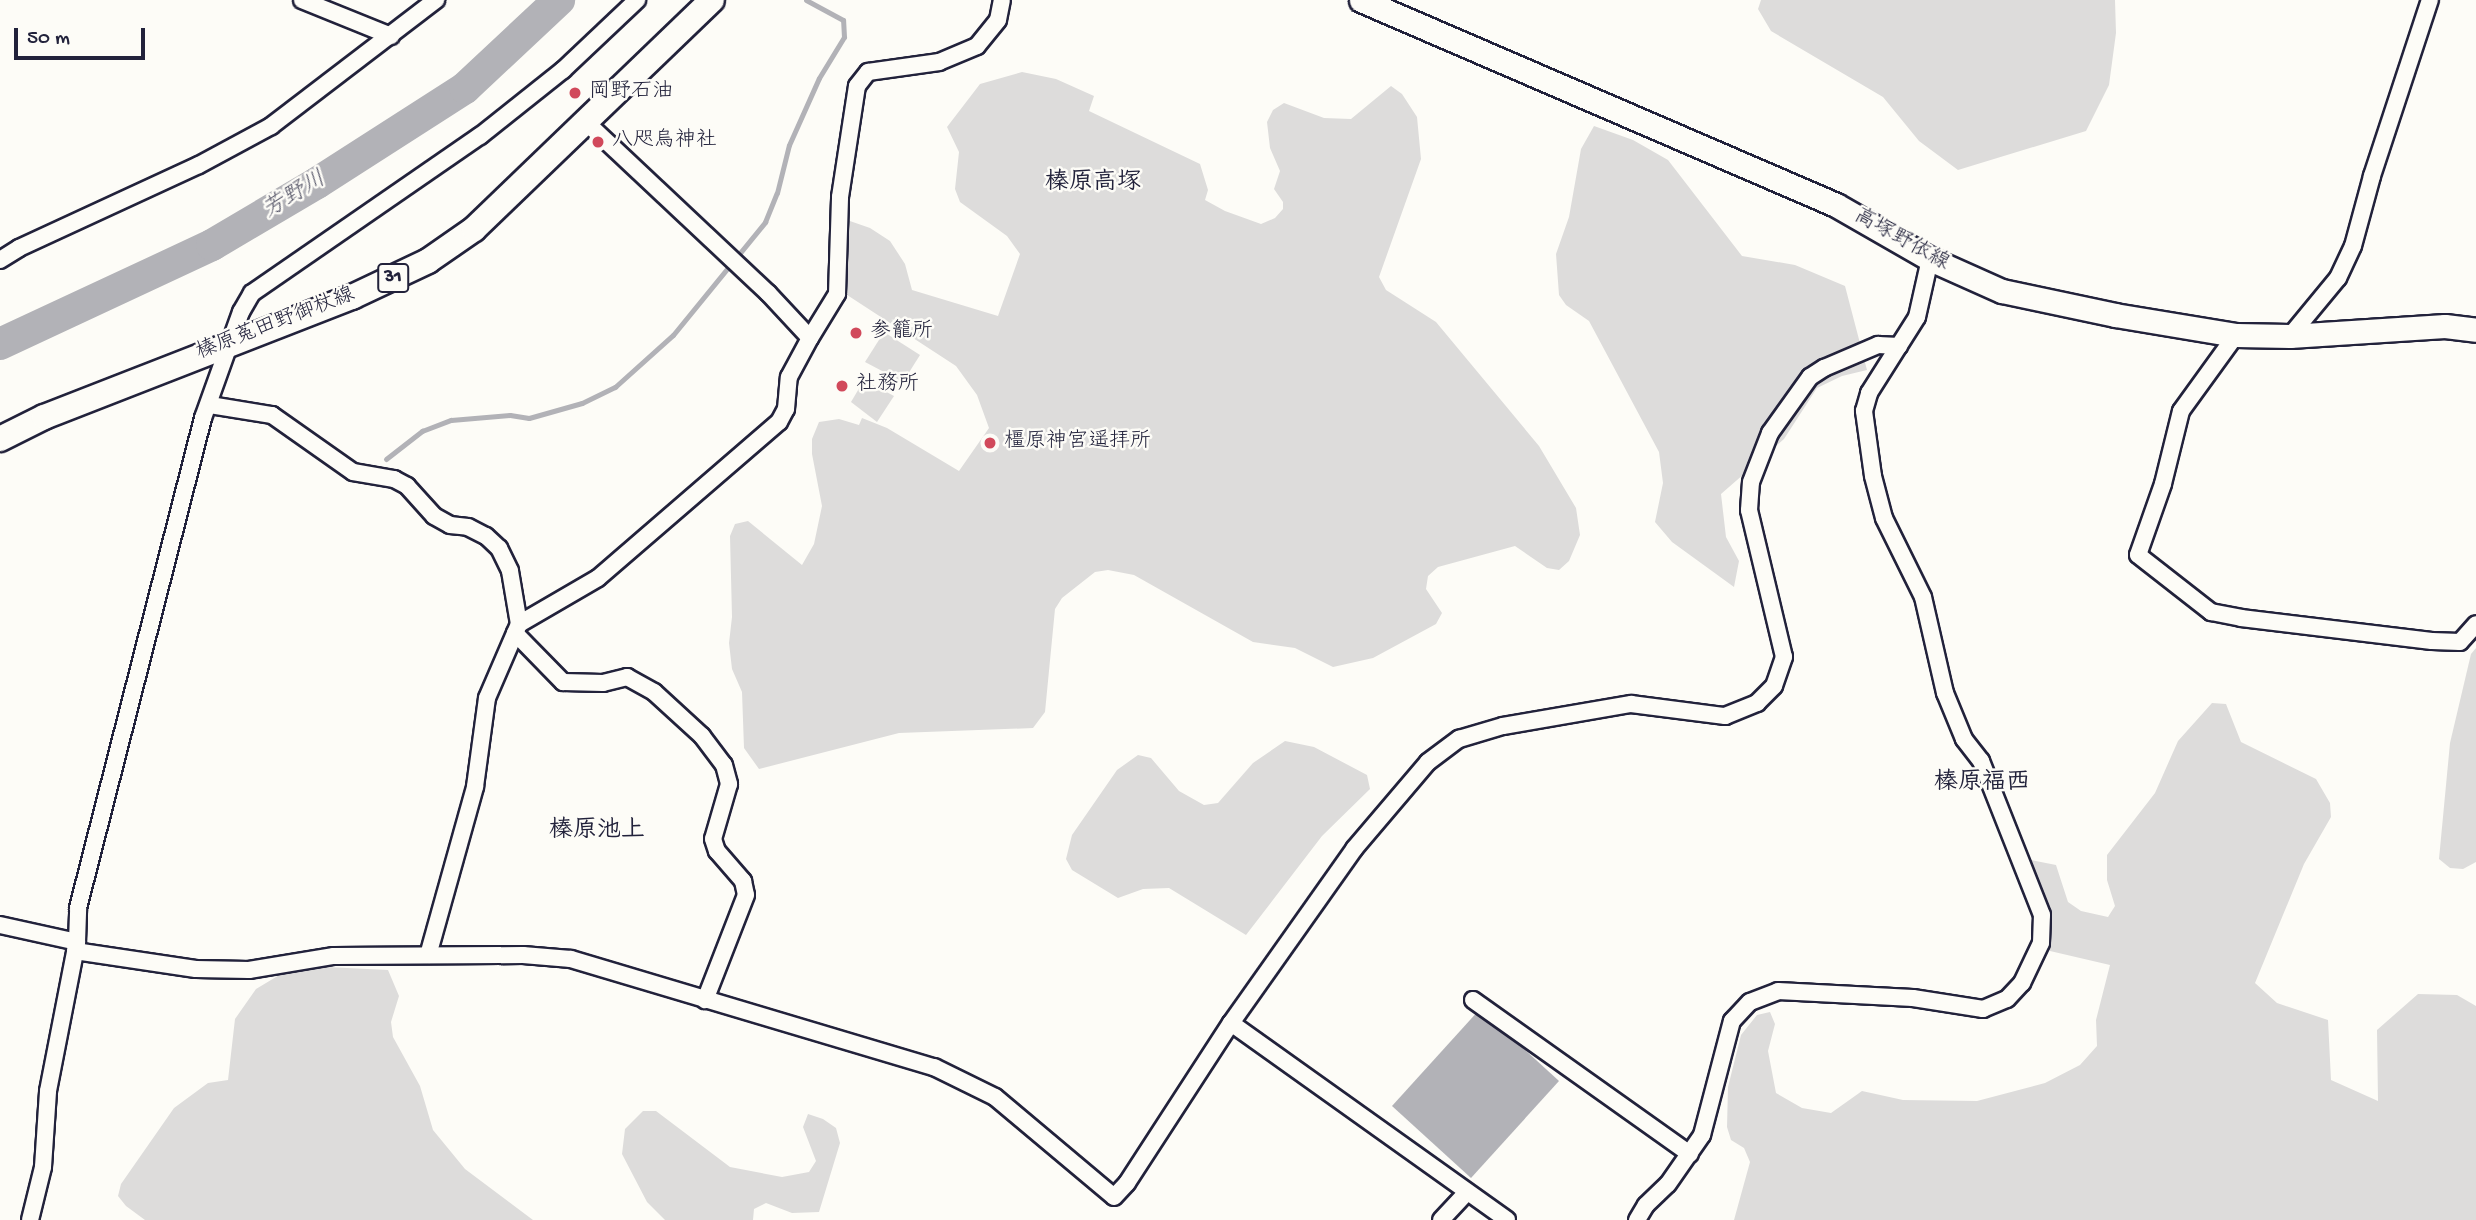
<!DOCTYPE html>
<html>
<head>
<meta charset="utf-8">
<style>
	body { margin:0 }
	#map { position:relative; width:2476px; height:1220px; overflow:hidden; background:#fdfcf7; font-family:"Gochi Hand","Klee One",sans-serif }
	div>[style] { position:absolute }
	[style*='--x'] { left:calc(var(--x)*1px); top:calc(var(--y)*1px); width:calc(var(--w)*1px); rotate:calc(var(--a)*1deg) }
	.green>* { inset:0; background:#dddcdb }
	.water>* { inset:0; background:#b2b2b7 }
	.stream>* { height:5px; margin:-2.5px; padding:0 2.5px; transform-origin:2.5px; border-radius:2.5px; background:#b2b2b7 }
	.river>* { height:32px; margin:-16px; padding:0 16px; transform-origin:16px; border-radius:16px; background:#b2b2b7 }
	.roads { filter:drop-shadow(2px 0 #22223b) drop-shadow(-2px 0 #22223b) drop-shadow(0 2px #22223b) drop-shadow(0 -2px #22223b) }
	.minor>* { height:16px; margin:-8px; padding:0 8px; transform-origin:8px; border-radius:8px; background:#fdfcf7 }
	.secondary>* { height:23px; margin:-11.5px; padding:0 11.5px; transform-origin:11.5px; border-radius:11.5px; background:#fdfcf7 }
	.primary>* { height:24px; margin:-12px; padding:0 12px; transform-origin:12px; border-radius:12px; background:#fdfcf7 }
	.dots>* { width:19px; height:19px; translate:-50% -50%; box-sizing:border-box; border:4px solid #fdfcf7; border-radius:50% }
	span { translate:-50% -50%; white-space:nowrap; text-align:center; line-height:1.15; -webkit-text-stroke:5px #fdfcf7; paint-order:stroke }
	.shield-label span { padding:2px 5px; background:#fdfcf7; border:2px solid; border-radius:5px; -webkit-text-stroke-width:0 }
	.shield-label { font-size:19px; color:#22223b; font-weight:700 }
	.poi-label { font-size:21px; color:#22223b }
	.left { translate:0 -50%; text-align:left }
	.street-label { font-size:21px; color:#22223b }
	.water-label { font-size:23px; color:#545466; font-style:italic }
	.quarter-label { font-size:24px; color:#22223b; font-weight:700 }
	.scale { position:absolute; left:14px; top:28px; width:131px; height:32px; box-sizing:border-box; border:4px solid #22223b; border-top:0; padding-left:9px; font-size:21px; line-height:24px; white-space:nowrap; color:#22223b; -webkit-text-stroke:5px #fdfcf7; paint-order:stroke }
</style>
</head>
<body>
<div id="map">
	<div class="green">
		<div style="clip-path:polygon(1761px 0,2115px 0,2116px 33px,2109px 85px,2086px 131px,1958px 170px,1919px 141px,1883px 97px,1771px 31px,1758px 9px)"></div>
		<div style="clip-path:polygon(1022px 72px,1056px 79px,1094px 96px,1089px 111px,1200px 164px,1208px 190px,1205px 200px,1225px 211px,1261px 224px,1275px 218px,1283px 209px,1283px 202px,1274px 189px,1280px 171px,1270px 148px,1267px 122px,1273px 110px,1284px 103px,1324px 118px,1351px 119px,1391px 86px,1402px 94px,1417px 117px,1421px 159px,1379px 277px,1386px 290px,1436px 322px,1539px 446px,1576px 508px,1580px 535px,1569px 561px,1559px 570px,1547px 568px,1515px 546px,1438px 567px,1428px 576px,1426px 589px,1442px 613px,1436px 624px,1373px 658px,1333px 667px,1295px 648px,1253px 642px,1134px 575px,1108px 570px,1095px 572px,1062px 598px,1055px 609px,1045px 712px,1033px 728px,899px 733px,759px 769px,744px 748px,742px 692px,732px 669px,729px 643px,732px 617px,730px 536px,735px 524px,748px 521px,802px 565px,814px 544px,822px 506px,812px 454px,812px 439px,819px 422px,839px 419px,859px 425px,862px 418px,887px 428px,959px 471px,989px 428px,977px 395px,956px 366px,841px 291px,847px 220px,870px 228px,890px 241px,905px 264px,912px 290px,998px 316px,1020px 254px,1007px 236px,960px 202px,955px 189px,959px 152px,947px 127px,980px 84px)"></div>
		<div style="clip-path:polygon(1594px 126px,1633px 140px,1668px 160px,1742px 256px,1795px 265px,1845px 286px,1867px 370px,1842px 376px,1817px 388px,1784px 439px,1721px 494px,1726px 537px,1739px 561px,1734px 587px,1672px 542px,1655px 522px,1663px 483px,1659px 452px,1589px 321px,1566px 305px,1559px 295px,1556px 254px,1569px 217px,1581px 149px)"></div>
		<div style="clip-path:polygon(884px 332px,920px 355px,903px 382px,865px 362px)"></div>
		<div style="clip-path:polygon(864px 380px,894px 396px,877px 422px,851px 402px)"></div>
		<div style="clip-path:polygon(2476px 648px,2476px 862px,2463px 869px,2450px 868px,2439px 859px,2450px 743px,2471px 654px)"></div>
		<div style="clip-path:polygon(2212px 703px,2226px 704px,2241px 742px,2316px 779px,2330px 803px,2331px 817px,2304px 864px,2255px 983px,2277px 1003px,2328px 1020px,2331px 1080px,2378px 1101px,2377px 1030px,2418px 994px,2457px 995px,2476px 1006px,2476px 1220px,1734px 1220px,1750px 1162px,1744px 1148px,1731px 1140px,1727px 1127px,1728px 1087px,1741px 1035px,1757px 1015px,1770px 1012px,1775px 1024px,1768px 1051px,1776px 1093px,1802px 1108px,1831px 1113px,1862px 1091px,1903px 1100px,1977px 1101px,2045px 1083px,2080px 1065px,2097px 1046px,2096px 1020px,2110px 965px,2050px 951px,2031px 860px,2056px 865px,2068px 902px,2081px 911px,2108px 917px,2115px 906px,2107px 880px,2107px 855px,2155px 793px,2178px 741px)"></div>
		<div style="clip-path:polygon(1285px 741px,1314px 747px,1367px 775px,1370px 789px,1322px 836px,1246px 935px,1169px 888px,1143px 889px,1118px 898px,1072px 870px,1066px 859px,1072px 835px,1117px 770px,1138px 755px,1151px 758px,1179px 791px,1204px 805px,1218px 803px,1253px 763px)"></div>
		<div style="clip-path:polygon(306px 966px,388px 970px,399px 996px,391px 1022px,393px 1037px,420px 1086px,433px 1130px,465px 1169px,533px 1220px,145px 1220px,126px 1206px,118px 1196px,121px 1184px,174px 1108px,208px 1083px,228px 1080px,235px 1019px,256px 989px,291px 968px)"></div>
		<div style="clip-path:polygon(643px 1111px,656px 1111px,730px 1167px,782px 1177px,809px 1172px,816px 1161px,803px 1127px,808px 1114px,823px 1119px,836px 1128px,840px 1143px,819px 1212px,792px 1213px,766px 1203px,754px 1209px,753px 1220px,665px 1220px,647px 1202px,622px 1154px,625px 1129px)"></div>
	</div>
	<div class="water">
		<div style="clip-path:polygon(1480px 1009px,1559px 1081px,1471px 1178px,1392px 1106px)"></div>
	</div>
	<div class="stream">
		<div style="--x:386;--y:459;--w:46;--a:-37.9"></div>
		<div style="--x:422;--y:431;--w:31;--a:-21"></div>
		<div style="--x:451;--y:420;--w:59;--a:-4.8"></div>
		<div style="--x:510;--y:415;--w:19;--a:9"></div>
		<div style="--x:529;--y:418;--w:55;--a:-15.8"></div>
		<div style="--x:582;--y:403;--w:37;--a:-26"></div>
		<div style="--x:615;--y:387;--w:78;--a:-41.9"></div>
		<div style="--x:673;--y:335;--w:146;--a:-50.8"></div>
		<div style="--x:765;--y:222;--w:31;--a:-68"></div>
		<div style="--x:777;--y:193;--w:49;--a:-76"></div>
		<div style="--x:789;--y:145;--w:73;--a:-65.9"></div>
		<div style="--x:819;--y:78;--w:48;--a:-58.6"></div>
		<div style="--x:844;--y:37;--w:17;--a:-93"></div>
		<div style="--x:843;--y:20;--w:42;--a:-151.6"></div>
	</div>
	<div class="river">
		<div style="--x:0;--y:344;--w:234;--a:-25"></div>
		<div style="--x:212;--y:245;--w:122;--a:-30.6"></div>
		<div style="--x:317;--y:183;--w:176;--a:-32.7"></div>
		<div style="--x:465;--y:88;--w:129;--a:-43.1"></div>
	</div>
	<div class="roads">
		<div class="minor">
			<div style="--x:302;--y:0;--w:96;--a:22"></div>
			<div style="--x:0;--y:260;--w:22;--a:-32"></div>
			<div style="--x:19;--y:248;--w:198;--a:-24.8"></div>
			<div style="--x:199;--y:165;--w:82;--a:-28.4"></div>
			<div style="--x:271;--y:126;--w:208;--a:-37.4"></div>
			<div style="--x:2236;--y:335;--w:94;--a:125.9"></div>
			<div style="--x:2181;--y:411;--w:75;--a:103.9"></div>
			<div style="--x:2163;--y:484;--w:75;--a:109.4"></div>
			<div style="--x:2138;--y:555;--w:93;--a:38"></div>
			<div style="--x:2211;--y:612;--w:31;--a:11"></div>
			<div style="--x:2241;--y:618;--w:192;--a:6.9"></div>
			<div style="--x:2432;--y:641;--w:28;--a:2"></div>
			<div style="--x:2460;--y:642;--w:24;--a:-48"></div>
			<div style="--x:2290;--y:336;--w:75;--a:-50.4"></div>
			<div style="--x:2338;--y:278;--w:35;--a:-65"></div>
			<div style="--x:2353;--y:246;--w:73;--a:-74.8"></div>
			<div style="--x:2372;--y:176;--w:185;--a:-71.8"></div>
			<div style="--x:810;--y:338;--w:52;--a:-58.5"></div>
			<div style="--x:837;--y:294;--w:97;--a:-88.2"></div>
			<div style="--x:840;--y:197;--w:112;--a:-81.3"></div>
			<div style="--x:857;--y:86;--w:18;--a:-52"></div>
			<div style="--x:868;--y:72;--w:72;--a:-8"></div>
			<div style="--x:939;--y:62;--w:41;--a:-22.8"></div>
			<div style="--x:977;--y:46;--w:33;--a:-51"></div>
			<div style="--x:998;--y:20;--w:20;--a:-79"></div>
			<div style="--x:210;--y:405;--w:63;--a:9.2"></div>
			<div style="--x:272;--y:415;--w:99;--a:35.1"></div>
			<div style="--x:353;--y:472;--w:42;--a:9.7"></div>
			<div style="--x:394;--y:479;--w:15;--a:28"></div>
			<div style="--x:407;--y:486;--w:40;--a:48"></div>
			<div style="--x:434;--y:516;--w:18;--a:29"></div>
			<div style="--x:450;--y:525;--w:18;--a:6"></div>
			<div style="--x:468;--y:527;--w:20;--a:27"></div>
			<div style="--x:486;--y:536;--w:18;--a:43"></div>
			<div style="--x:499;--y:548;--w:25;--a:64"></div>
			<div style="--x:510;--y:571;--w:54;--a:80.4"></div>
			<div style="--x:519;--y:624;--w:81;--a:113.4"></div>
			<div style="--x:487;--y:698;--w:90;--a:97.7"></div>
			<div style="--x:475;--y:787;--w:174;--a:105.6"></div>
			<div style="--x:519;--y:624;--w:91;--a:-30.2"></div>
			<div style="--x:598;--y:578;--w:239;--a:-40.8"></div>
			<div style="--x:779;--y:422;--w:15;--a:-62"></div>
			<div style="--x:786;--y:409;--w:32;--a:-85"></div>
			<div style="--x:789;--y:377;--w:44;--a:-61.7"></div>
			<div style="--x:810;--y:338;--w:62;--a:-133"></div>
			<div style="--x:768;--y:293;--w:250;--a:-136.8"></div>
			<div style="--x:515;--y:633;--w:69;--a:45.6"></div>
			<div style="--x:563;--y:682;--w:40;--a:1.4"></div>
			<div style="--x:603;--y:683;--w:25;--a:-14"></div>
			<div style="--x:627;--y:677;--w:31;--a:29"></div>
			<div style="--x:654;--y:692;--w:65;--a:42.5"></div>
			<div style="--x:702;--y:736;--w:36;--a:53"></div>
			<div style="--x:724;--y:765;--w:20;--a:75"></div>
			<div style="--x:729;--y:784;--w:57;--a:106.2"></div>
			<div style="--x:713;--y:839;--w:13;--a:72"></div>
			<div style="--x:717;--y:851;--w:40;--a:49"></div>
			<div style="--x:743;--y:881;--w:14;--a:78"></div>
			<div style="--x:746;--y:895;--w:113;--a:111.3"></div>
			<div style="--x:0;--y:925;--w:79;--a:12.4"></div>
			<div style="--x:75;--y:951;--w:122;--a:8.5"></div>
			<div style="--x:196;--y:969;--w:53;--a:1.1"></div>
			<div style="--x:249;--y:970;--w:86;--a:-9.4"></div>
			<div style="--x:334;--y:956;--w:189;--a:-0.3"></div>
			<div style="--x:523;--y:955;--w:48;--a:4.8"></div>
			<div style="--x:571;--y:959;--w:379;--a:16.6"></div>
			<div style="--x:934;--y:1067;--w:68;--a:26.2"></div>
			<div style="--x:995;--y:1097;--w:155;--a:40"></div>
			<div style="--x:1114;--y:1197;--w:19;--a:-47"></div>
			<div style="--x:1127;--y:1183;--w:191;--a:-57"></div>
			<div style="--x:1231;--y:1023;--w:213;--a:-54.7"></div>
			<div style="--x:1354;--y:849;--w:114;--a:-49.6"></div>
			<div style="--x:1428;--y:762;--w:39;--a:-37"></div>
			<div style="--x:1459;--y:739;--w:46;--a:-16.5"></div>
			<div style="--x:1503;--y:726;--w:130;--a:-9.8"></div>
			<div style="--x:1631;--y:704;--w:95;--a:7.3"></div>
			<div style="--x:1725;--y:716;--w:35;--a:-22"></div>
			<div style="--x:1757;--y:703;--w:24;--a:-45"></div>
			<div style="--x:1774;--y:686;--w:31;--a:-71"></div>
			<div style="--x:1784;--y:657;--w:151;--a:-103.4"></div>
			<div style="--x:1749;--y:510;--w:28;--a:-86"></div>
			<div style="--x:1751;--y:482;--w:53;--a:-68.8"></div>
			<div style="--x:1770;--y:433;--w:69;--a:-54.5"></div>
			<div style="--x:1810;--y:377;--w:17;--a:-33"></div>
			<div style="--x:1824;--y:368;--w:59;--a:-23.1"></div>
			<div style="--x:1878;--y:345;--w:21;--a:3"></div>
			<div style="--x:1473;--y:1000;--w:266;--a:35.4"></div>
			<div style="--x:1231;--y:1023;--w:339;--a:35.5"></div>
			<div style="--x:30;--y:1220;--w:55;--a:-76.2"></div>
			<div style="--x:43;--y:1167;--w:76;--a:-86.2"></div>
			<div style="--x:48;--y:1091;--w:152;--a:-79"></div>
			<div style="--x:77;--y:942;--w:34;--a:-88"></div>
			<div style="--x:78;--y:908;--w:506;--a:-75.69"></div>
			<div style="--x:203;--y:418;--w:113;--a:-70.3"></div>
			<div style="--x:241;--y:312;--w:22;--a:-60"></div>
			<div style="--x:252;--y:293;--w:277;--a:-34.6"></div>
			<div style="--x:480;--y:136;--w:106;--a:-38.5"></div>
			<div style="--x:563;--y:70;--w:102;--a:-43.4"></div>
			<div style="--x:1441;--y:1220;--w:38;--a:-47"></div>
			<div style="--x:1637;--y:1220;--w:17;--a:-59"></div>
			<div style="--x:1646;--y:1205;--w:30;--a:-44"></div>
			<div style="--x:1668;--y:1184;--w:60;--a:-55.2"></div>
			<div style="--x:1702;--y:1135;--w:118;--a:-75.3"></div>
			<div style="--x:1732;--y:1021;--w:26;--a:-47"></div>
			<div style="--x:1750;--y:1002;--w:30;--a:-21"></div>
			<div style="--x:1778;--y:991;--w:135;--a:3"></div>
			<div style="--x:1913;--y:998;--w:71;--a:8.9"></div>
			<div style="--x:1983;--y:1009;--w:26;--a:-23"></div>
			<div style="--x:2007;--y:999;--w:22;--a:-47"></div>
			<div style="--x:2022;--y:983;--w:44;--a:-64.6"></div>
			<div style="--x:2041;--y:943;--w:28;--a:-88"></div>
			<div style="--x:2042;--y:915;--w:166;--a:-111.6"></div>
			<div style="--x:1981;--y:761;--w:28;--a:-128"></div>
			<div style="--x:1964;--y:739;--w:50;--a:-112.4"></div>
			<div style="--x:1945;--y:693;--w:98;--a:-102.9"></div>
			<div style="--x:1923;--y:597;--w:88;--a:-116.3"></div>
			<div style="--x:1884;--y:518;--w:43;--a:-104.7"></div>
			<div style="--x:1873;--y:476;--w:66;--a:-97.9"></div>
			<div style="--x:1864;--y:411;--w:19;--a:-74"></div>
			<div style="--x:1869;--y:393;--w:90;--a:-57.7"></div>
			<div style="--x:1917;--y:317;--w:59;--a:-77.4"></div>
		</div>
		<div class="secondary">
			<div style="--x:1361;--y:0;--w:517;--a:23.34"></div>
			<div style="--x:1836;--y:205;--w:108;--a:29.9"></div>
			<div style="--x:1930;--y:259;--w:79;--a:24"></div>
			<div style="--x:2002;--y:291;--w:116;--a:12"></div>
			<div style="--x:2115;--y:315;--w:123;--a:9.4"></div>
			<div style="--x:2236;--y:335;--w:54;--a:1.1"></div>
			<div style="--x:2290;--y:336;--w:155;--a:-3.7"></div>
			<div style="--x:2445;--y:326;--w:31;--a:7"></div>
		</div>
		<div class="primary">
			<div style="--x:0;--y:439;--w:49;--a:-26.6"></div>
			<div style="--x:44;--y:417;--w:331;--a:-21.3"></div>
			<div style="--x:352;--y:297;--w:84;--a:-25.3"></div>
			<div style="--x:428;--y:261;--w:56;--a:-34.8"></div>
			<div style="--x:474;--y:229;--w:330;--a:-43.9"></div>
		</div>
	</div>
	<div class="dots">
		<div style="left:575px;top:93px;background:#d1495b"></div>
		<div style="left:598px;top:142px;background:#d1495b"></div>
		<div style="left:856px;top:333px;background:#d1495b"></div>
		<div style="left:842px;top:386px;background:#d1495b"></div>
		<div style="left:990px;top:443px;background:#d1495b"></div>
	</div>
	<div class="shield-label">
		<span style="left:393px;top:278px">31</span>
	</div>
	<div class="poi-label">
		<span class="left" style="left:589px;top:93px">岡野石油</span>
		<span class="left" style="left:612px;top:142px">八咫烏神社</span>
		<span class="left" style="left:870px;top:333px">参籠所</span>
		<span class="left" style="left:856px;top:386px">社務所</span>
		<span class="left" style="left:1004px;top:443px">橿原神宮遥拝所</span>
	</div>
	<div class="street-label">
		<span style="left:1901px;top:241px;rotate:29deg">高塚野依線</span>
		<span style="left:276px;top:325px;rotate:-21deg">榛原菟田野御杖線</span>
	</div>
	<div class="water-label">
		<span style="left:295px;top:196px;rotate:-31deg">芳野川</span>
	</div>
	<div class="quarter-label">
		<span style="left:1093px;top:184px">榛原高塚</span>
		<span style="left:1982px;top:784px">榛原福西</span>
		<span style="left:597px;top:832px">榛原池上</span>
	</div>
	<div class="scale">50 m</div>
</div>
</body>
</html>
